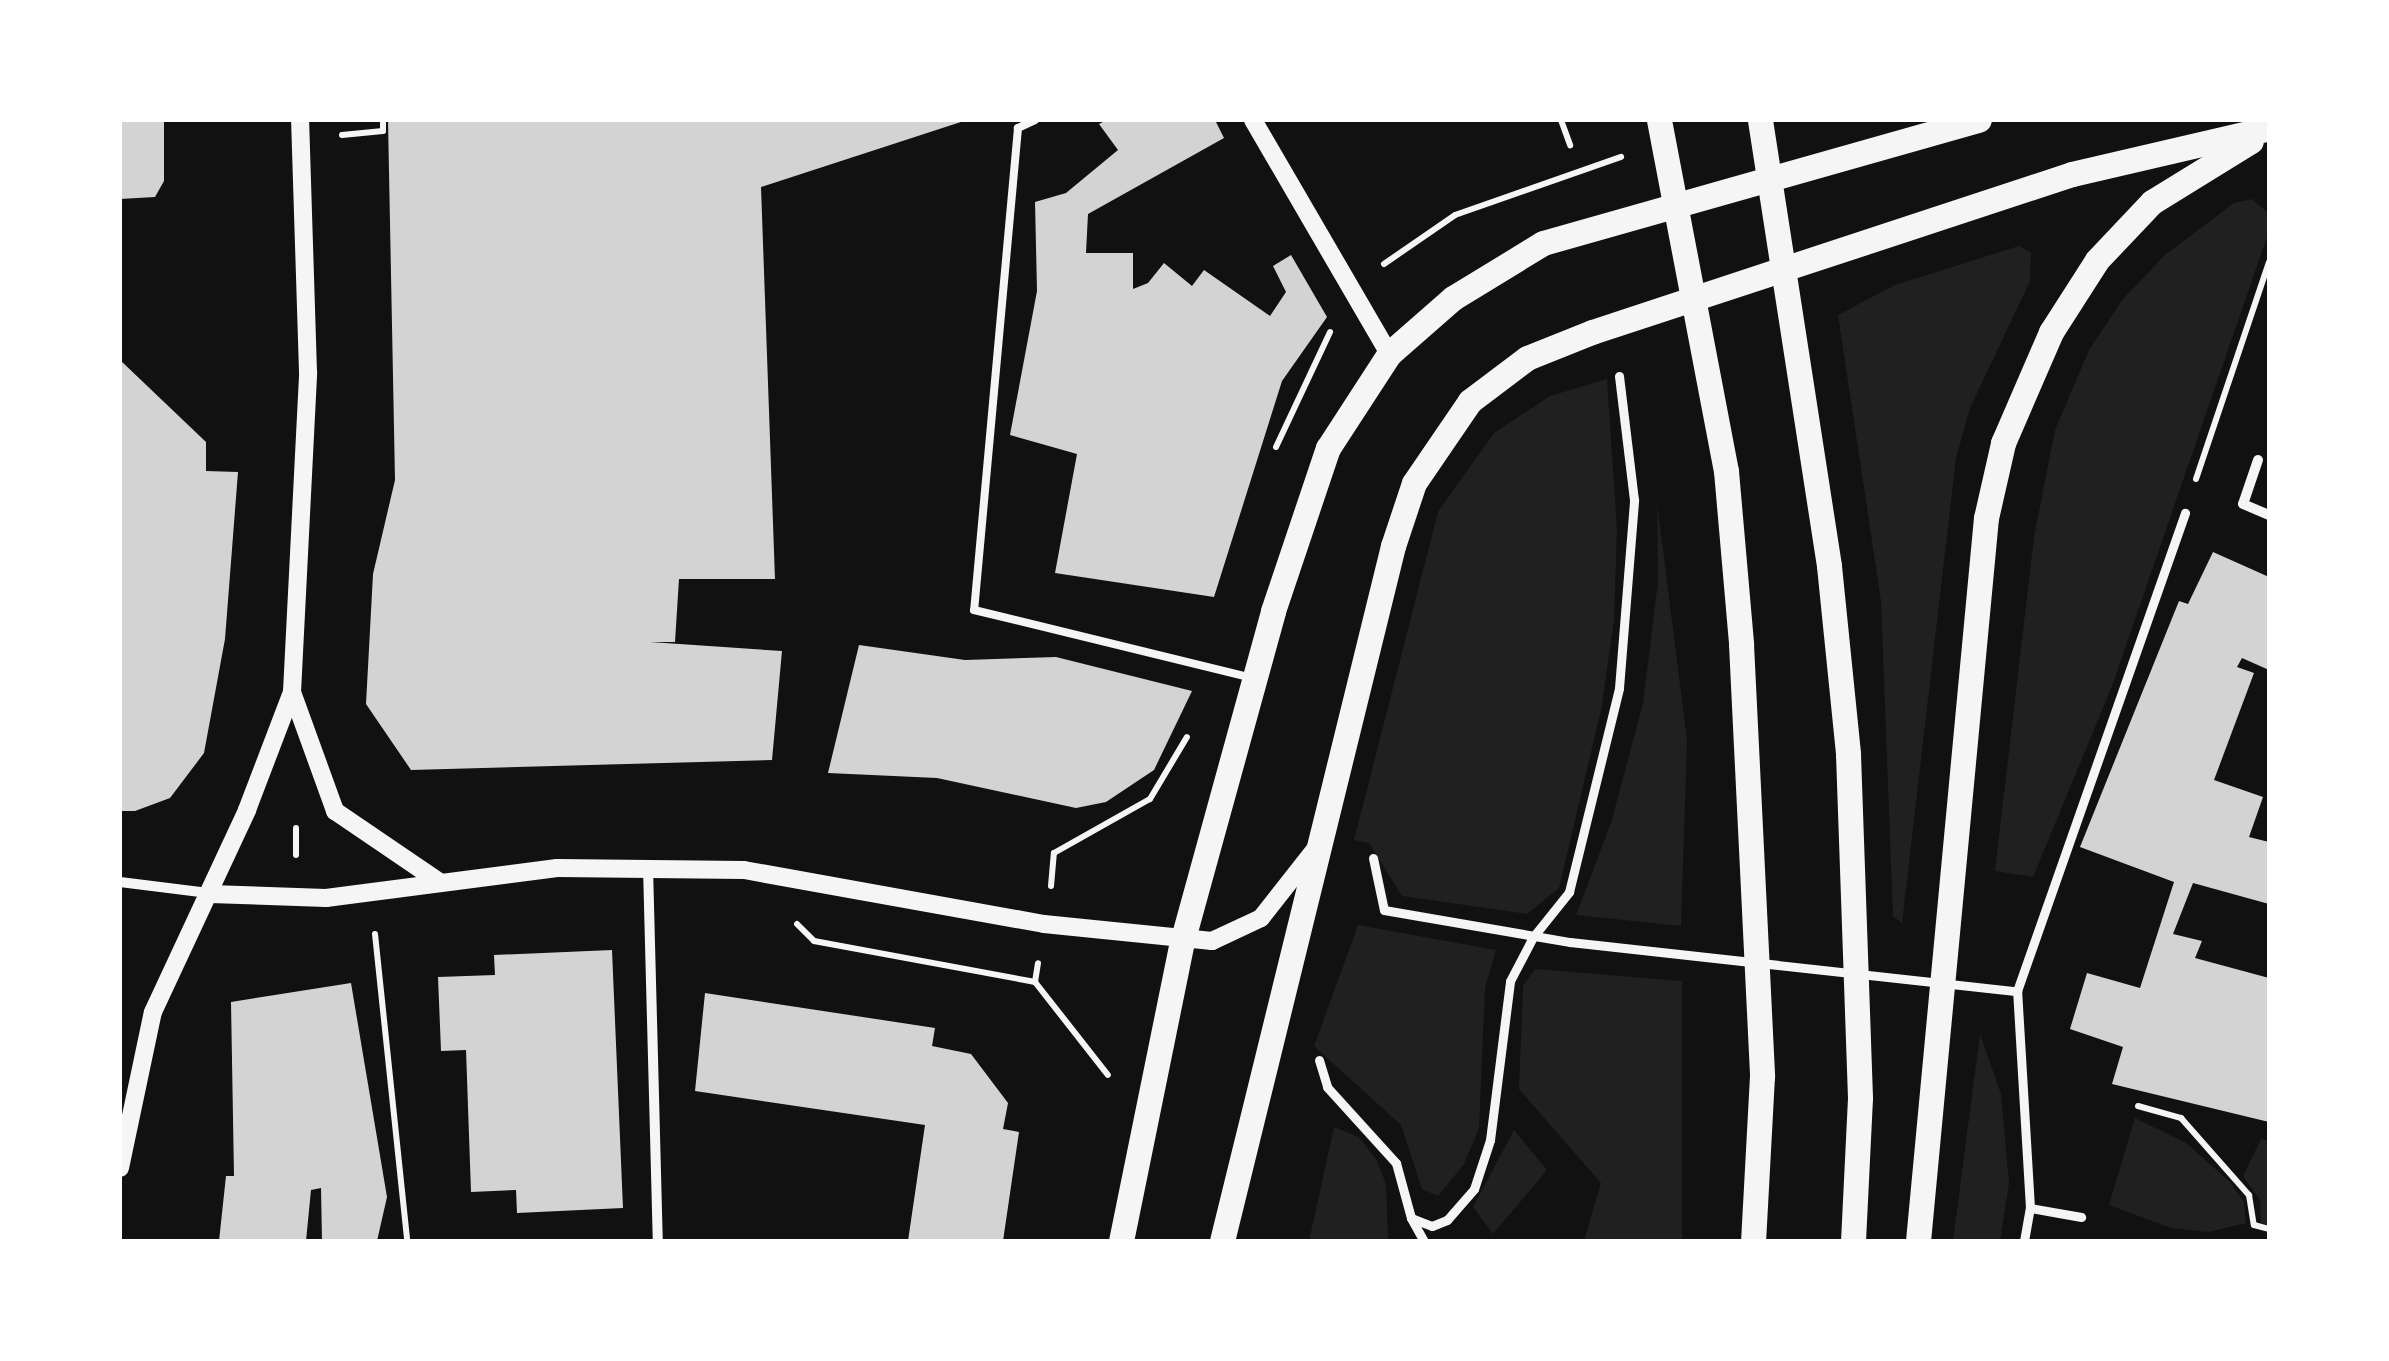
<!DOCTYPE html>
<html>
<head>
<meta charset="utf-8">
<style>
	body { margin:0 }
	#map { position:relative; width:2389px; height:1361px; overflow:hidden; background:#111; font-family:Signika,sans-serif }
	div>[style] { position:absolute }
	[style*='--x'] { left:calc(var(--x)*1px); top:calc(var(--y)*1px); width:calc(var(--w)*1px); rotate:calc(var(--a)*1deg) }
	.green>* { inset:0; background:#202020 }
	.building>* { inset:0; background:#d3d3d3 }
	.path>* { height:6px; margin:-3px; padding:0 3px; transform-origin:3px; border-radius:3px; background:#f5f5f5 }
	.service>* { height:8px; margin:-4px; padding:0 4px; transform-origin:4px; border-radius:4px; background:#f5f5f5 }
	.pedestrian>* { height:9px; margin:-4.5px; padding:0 4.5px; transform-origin:4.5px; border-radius:4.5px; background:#f5f5f5 }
	.minor>* { height:10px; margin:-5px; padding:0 5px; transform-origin:5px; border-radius:5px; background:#f5f5f5 }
	.tertiary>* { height:18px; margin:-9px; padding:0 9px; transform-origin:9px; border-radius:9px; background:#f5f5f5 }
	.primary>* { height:25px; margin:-12.5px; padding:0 12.5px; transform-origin:12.5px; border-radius:12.5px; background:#f5f5f5 }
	span { translate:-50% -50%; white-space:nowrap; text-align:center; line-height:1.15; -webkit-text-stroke:9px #fff; paint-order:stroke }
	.frame { position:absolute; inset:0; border:122px solid #fff; pointer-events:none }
</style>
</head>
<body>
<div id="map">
	<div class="green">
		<div style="clip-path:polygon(2252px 199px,2267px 212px,2269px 231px,2112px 686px,2033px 877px,1995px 871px,2034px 537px,2055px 430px,2089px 350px,2123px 299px,2165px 255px,2234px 203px)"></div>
		<div style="clip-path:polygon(2019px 246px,2031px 253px,2030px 281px,1970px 408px,1956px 458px,1902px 923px,1893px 916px,1881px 601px,1838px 315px,1895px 285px)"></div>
		<div style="clip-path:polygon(1607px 379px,1617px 530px,1614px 621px,1601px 710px,1559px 888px,1527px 914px,1402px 896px,1369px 843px,1354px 840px,1438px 512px,1494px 433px,1550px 396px)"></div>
		<div style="clip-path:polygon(1657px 503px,1687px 740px,1681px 926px,1576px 915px,1611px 823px,1643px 703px,1658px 582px)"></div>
		<div style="clip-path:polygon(1358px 925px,1496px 950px,1485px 988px,1479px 1128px,1464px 1164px,1438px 1196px,1422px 1189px,1401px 1125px,1314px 1046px)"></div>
		<div style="clip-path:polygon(1535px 969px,1682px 981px,1682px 1241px,1584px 1241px,1601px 1183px,1519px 1089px,1523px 986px)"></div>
		<div style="clip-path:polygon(1980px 1034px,2001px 1094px,2009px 1183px,2000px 1241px,1953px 1241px)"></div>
		<div style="clip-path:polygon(2135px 1118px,2186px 1143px,2230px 1182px,2244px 1202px,2246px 1223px,2208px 1232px,2171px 1228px,2109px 1205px)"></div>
		<div style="clip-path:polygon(1334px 1127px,1359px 1137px,1376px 1159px,1386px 1184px,1388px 1241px,1309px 1241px)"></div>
		<div style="clip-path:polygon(1514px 1130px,1547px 1170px,1493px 1234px,1473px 1207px)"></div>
		<div style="clip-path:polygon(2261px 1139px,2269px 1141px,2269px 1225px,2261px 1223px,2260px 1200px,2243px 1176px)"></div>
	</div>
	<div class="building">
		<div style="clip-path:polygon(120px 120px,164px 120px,164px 181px,155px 197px,120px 199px)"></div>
		<div style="clip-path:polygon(388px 120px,967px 120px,761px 187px,775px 579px,679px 579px,675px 642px,650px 642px,782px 651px,772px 760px,411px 770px,366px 704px,373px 574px,395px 480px)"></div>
		<div style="clip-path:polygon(1107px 120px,1215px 120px,1224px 138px,1088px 214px,1086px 253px,1133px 253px,1133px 289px,1148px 283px,1164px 263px,1192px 286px,1204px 270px,1270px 316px,1286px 292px,1273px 266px,1291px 255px,1327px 317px,1282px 381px,1214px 597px,1055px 573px,1077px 454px,1010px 435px,1037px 291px,1035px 202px,1066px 193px,1118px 150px,1099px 124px)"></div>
		<div style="clip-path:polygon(120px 360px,206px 442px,206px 471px,238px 472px,225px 639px,204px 753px,170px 798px,135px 811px,120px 811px)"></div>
		<div style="clip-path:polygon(2213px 552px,2269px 577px,2269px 670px,2242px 658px,2237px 667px,2254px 673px,2214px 780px,2263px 797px,2249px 837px,2269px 842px,2269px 904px,2193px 883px,2173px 934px,2202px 941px,2195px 958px,2269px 978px,2269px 1122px,2112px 1084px,2123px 1047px,2070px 1029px,2087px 973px,2140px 988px,2174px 882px,2080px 847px,2179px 601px,2188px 604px)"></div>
		<div style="clip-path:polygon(859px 645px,965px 660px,1056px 657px,1192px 691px,1154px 770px,1106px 802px,1076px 808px,937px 778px,828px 773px)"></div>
		<div style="clip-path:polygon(612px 950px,623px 1208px,517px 1213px,516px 1190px,471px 1192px,466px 1050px,441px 1051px,438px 977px,495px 975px,494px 955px)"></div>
		<div style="clip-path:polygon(351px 983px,387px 1197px,377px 1241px,322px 1241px,321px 1188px,311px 1190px,306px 1241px,219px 1241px,226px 1176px,234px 1176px,231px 1002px)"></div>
		<div style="clip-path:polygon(705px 993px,935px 1028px,932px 1046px,971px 1054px,1008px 1103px,1003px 1129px,1019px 1132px,1003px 1241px,908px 1241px,925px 1125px,695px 1091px)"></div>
	</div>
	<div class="path">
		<div style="--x:1561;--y:120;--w:27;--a:70"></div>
		<div style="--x:342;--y:135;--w:41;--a:-5.6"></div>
		<div style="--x:383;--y:131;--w:11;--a:-90"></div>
		<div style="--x:1384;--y:264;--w:86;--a:-34.6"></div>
		<div style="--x:1455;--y:215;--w:176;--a:-19.3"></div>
		<div style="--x:1276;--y:447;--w:127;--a:-64.8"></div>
		<div style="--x:2196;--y:479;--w:229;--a:-71.4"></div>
		<div style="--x:296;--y:828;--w:27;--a:90"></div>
		<div style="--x:1051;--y:886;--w:33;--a:-85"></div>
		<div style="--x:1054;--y:853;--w:110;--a:-29.4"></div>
		<div style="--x:1150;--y:799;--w:72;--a:-59.2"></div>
		<div style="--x:797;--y:924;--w:24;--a:45"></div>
		<div style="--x:814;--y:941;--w:225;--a:10.5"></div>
		<div style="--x:1035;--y:982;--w:118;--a:51.9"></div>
		<div style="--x:375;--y:934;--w:309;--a:84"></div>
		<div style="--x:1035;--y:982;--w:19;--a:-81"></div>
		<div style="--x:2138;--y:1106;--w:45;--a:15.6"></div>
		<div style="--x:2181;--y:1118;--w:103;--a:48.6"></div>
		<div style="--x:2249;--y:1195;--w:30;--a:81"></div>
		<div style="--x:2254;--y:1225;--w:16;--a:15"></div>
	</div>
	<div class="service">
		<div style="--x:1035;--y:120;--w:19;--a:155"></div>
		<div style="--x:1018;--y:128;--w:484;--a:95.2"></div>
		<div style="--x:974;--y:610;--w:283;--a:13.7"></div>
	</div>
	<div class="pedestrian">
		<div style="--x:1373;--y:858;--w:53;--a:78.1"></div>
		<div style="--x:1384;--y:910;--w:189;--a:9.8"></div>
		<div style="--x:1570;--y:942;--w:450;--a:6.3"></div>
		<div style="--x:1319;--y:1060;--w:28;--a:73"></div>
		<div style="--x:1327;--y:1087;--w:103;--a:47.8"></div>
		<div style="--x:1396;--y:1163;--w:57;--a:74.7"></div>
		<div style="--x:1411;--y:1218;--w:22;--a:21"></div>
		<div style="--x:1432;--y:1226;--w:16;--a:-22"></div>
		<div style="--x:1447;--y:1220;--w:41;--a:-48.9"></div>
		<div style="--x:1474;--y:1189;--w:52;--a:-71.9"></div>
		<div style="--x:1490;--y:1140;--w:160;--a:-82.8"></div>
		<div style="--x:1510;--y:981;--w:50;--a:-62.4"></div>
		<div style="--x:1533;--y:937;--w:58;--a:-51.3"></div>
		<div style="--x:1569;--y:892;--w:210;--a:-76.2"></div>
		<div style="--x:1619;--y:688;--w:189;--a:-85.4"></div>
		<div style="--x:1634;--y:500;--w:125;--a:-96.9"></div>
		<div style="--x:2030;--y:1208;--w:52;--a:10"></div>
		<div style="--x:1411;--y:1218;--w:26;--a:61"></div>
		<div style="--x:2024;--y:1241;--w:34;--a:-80"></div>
		<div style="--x:2030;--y:1208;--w:217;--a:-93.4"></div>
		<div style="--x:2017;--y:991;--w:507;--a:-70.64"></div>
	</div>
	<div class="minor">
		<div style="--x:2258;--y:460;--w:46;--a:108.8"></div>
		<div style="--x:2243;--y:504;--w:28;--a:23"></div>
		<div style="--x:648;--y:867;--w:374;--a:88.5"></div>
		<div style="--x:120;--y:882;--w:89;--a:7.1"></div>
	</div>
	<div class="tertiary">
		<div style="--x:1253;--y:120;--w:271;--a:59.8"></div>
		<div style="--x:292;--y:692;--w:127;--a:70.1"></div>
		<div style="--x:335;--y:811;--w:128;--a:34.2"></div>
		<div style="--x:210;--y:894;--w:116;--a:2"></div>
		<div style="--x:326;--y:898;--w:233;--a:-7.4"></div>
		<div style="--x:557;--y:868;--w:187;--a:0.6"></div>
		<div style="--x:744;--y:870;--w:305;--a:10.2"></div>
		<div style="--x:1044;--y:924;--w:169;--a:5.8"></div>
		<div style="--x:1212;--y:941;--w:54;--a:-25.1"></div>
		<div style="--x:1261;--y:918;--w:89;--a:-51.8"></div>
		<div style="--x:120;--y:1168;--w:159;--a:-78.1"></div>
		<div style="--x:153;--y:1012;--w:223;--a:-65"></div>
		<div style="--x:247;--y:810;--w:126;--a:-69.1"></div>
		<div style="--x:292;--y:692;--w:320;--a:-87.1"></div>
		<div style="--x:308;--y:372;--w:252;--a:-91.8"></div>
	</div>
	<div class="primary">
		<div style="--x:1659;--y:120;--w:357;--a:79.2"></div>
		<div style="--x:1726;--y:471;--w:174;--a:85"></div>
		<div style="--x:1741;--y:644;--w:433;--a:87.2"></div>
		<div style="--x:1762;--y:1076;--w:165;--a:93.1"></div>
		<div style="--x:1760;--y:120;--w:451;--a:81.2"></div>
		<div style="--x:1829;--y:566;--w:189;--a:84.2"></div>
		<div style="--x:1848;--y:754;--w:344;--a:88"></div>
		<div style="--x:1860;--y:1098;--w:143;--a:92.8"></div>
		<div style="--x:1121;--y:1241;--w:305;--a:-78.5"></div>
		<div style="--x:1182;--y:942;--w:343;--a:-74.6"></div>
		<div style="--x:1273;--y:611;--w:172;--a:-71.4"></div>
		<div style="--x:1328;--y:448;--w:112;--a:-57"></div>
		<div style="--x:1389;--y:354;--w:85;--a:-41.2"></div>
		<div style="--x:1453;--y:298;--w:105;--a:-31.4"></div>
		<div style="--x:1543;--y:243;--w:453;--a:-15.8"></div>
		<div style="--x:1222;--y:1241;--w:716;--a:-76.18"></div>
		<div style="--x:1393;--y:546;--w:66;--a:-71.6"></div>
		<div style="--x:1414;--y:483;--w:99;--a:-55.7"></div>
		<div style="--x:1470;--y:401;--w:71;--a:-37"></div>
		<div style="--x:1527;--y:358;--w:70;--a:-21.8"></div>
		<div style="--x:1592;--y:332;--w:505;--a:-18.22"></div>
		<div style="--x:2072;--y:174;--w:202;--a:-13.1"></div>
		<div style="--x:1918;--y:1241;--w:726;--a:-84.63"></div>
		<div style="--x:1986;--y:518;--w:77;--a:-77.2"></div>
		<div style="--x:2003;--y:443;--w:121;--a:-66.6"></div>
		<div style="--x:2051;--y:332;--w:85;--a:-57.4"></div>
		<div style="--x:2097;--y:260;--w:80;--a:-46.5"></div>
		<div style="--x:2152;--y:202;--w:116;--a:-31.6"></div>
	</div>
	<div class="frame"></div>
</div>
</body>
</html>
